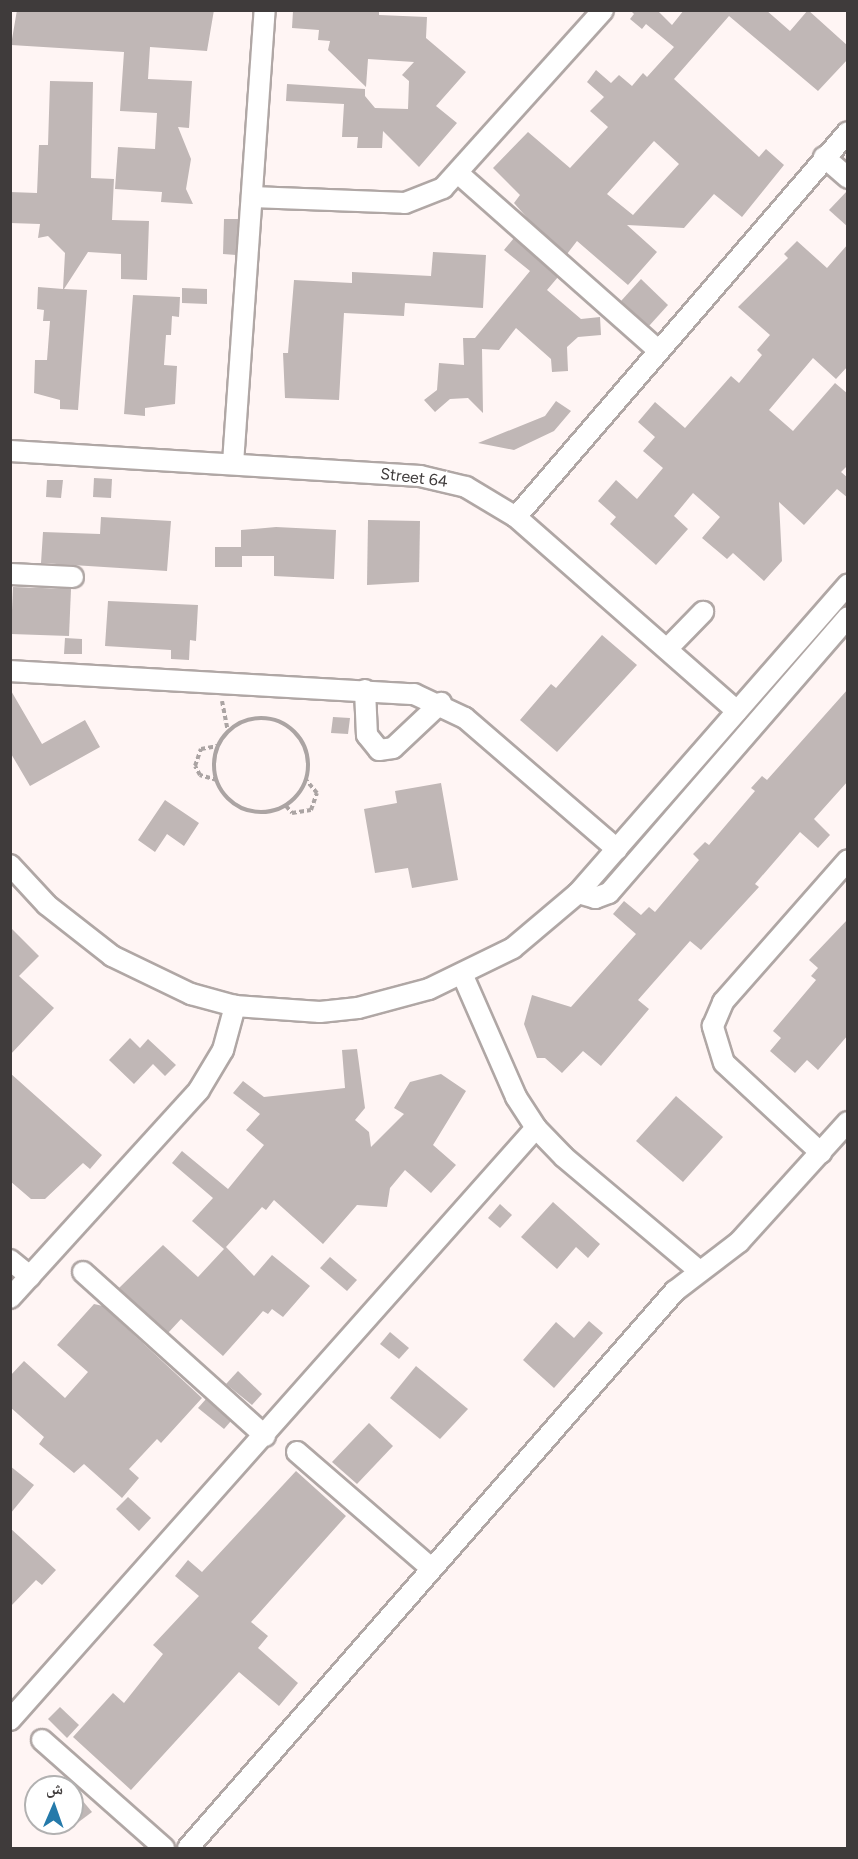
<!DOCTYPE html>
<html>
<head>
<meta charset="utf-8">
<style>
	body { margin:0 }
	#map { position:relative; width:858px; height:1859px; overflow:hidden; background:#fff5f4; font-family:Figtree,"Noto Naskh Arabic",sans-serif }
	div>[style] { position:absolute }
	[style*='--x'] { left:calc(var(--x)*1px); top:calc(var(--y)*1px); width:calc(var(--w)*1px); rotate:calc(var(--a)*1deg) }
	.building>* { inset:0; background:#c0b7b6 }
	.path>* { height:4px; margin-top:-2px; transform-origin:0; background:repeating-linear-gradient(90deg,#aba4a3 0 4.5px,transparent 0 7.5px) }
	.path>.ring { margin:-2px; padding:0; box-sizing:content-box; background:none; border:4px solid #aba4a3; border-radius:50% }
	.roads { filter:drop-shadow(2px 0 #b0a7a5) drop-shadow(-2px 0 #b0a7a5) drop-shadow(0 2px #b0a7a5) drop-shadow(0 -2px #b0a7a5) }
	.minor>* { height:20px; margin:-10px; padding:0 10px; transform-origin:10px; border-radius:10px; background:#fff }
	span { translate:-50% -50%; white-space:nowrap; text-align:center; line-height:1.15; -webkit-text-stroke:4.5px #fff; paint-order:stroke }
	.street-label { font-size:16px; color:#3f3b3b }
	.frame { position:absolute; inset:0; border:12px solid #3f3b3b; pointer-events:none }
	.north { position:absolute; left:24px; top:1775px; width:60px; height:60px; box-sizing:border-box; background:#fff; border:2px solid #b2b1b1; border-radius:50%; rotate:2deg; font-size:16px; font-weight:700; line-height:24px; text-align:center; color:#3f3b3b }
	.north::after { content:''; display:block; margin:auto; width:21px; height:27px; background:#257aaa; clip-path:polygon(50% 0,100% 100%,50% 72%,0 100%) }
</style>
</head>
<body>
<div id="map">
	<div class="building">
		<div style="clip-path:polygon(17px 10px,214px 10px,207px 51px,150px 47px,148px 79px,192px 81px,189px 128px,178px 127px,191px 159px,186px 189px,193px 204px,161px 202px,162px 192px,115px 189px,118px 147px,155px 149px,157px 113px,120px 111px,124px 52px,11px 45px)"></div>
		<div style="clip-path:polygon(379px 10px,379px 15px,427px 17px,426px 38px,466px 72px,436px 106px,457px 123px,419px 167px,383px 131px,382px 148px,357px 148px,358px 137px,342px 137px,344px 104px,286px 101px,287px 84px,365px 89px,365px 96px,375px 108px,408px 109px,409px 81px,402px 75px,414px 62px,368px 59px,366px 87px,328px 50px,330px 41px,318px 40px,319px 30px,292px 28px,293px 11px)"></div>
		<div style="clip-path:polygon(evenodd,630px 10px,657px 10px,672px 25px,684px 10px,766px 10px,790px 31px,808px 10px,848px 46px,848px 59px,818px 91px,729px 16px,674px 79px,759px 157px,766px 149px,784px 165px,742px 217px,714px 194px,684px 228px,627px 225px,657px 252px,628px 285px,577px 241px,567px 254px,529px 220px,514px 203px,520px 195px,493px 168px,528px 132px,570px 168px,608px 127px,590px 111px,604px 97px,587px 82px,596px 70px,611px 83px,619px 75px,632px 86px,643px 73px,647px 77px,674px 47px,646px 24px,642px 29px,630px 19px,634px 14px,630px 10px,654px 141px,679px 164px,633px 215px,607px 194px,654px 141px)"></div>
		<div style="clip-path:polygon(50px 81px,93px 82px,91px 178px,114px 179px,112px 220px,149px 221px,147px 280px,121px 279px,121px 254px,88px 252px,64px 289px,87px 290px,78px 410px,60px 409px,60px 400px,34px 393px,35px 360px,47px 360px,50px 321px,43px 321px,44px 310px,37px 309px,38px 287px,63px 289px,65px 253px,48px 236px,38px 238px,40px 224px,10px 223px,10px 192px,37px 193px,39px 145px,48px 145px)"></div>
		<div style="clip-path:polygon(848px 190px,848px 227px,829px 210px)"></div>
		<div style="clip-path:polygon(224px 219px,238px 219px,236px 255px,223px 254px)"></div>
		<div style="clip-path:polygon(514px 238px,558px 277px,547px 290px,581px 319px,600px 317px,601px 335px,578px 337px,567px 347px,568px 371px,552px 372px,551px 359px,516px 328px,499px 350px,482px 349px,483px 413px,468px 398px,450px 399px,435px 412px,424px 400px,437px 390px,439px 363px,464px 365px,463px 338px,475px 338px,530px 271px,504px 250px)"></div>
		<div style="clip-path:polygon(797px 241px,827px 268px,848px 244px,848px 366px,836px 379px,813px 358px,769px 410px,793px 431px,835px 383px,848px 394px,848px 465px,841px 472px,848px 478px,848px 498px,837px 489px,804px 525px,779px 502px,782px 561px,764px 581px,733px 553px,727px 559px,702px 538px,720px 517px,693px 493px,674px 516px,688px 529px,656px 565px,610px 524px,616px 517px,598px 501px,616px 480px,637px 499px,663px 468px,643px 451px,655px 437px,638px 422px,655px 402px,685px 428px,731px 376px,739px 383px,762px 355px,757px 350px,770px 335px,738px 307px,788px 258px,784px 254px)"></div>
		<div style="clip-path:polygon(433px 252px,486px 255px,483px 308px,405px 303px,404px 316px,344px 313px,339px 400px,285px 398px,283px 353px,288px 353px,294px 280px,352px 283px,352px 272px,431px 276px)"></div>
		<div style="clip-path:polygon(641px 279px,668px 305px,649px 326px,621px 301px)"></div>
		<div style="clip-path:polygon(182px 288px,207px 289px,207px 304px,182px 303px)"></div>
		<div style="clip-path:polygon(133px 295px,180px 297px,179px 317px,172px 316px,171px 335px,166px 335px,164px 365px,177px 366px,175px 404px,145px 408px,145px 416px,124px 414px)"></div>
		<div style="clip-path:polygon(556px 401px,571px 411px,554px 431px,514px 450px,478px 443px,545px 416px)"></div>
		<div style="clip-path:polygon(94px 478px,112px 479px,111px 498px,93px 497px)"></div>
		<div style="clip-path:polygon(47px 480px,63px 480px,61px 498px,46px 497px)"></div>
		<div style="clip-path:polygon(101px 517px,171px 521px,167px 571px,41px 563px,43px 532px,100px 534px)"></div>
		<div style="clip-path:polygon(368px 520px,420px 521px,419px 582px,367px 585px)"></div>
		<div style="clip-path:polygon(276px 527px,336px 530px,334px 579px,274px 576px,274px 556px,242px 556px,242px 567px,215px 567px,215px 547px,241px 547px,241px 530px)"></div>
		<div style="clip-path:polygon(13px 587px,71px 589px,69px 636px,11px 634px)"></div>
		<div style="clip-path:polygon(108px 601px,198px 605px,196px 641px,190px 640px,189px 660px,171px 659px,171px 650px,105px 646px)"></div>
		<div style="clip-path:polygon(602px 635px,637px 665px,557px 752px,520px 720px,551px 684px,556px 688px)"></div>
		<div style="clip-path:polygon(65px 638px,82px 639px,82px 654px,64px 654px)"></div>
		<div style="clip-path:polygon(10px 689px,42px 744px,85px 720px,100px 747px,30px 786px,10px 752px)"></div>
		<div style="clip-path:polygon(848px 689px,848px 781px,814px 819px,830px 835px,818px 848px,800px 832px,755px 884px,759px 887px,701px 950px,690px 941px,638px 1000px,649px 1009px,601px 1066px,583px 1051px,562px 1073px,545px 1058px,537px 1058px,524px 1024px,532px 995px,571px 1007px,636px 934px,613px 914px,624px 901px,641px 915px,649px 907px,655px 912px,699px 860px,693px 854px,705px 842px,709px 845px,755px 791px,751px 788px,762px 776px,767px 780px)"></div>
		<div style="clip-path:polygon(333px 717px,350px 718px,348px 734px,331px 733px)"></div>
		<div style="clip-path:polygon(441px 783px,458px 880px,412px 888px,408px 868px,375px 873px,364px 809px,397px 803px,395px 791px)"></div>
		<div style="clip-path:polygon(165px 800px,199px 823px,184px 846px,167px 834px,155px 852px,138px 840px)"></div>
		<div style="clip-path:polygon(848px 919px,848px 1035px,818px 1070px,807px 1060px,795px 1073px,770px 1051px,781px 1038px,773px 1031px,816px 980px,811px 976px,818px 968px,809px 960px)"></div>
		<div style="clip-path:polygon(10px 927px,39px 956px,19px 976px,54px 1008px,10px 1055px)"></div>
		<div style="clip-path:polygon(130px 1038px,140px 1048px,148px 1039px,176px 1065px,165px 1076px,153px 1064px,134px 1084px,109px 1060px)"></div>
		<div style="clip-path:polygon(357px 1049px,365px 1108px,355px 1120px,369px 1132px,371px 1147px,404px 1114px,394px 1108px,410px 1082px,441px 1074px,466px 1091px,433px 1145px,456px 1165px,431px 1193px,405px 1170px,390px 1188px,387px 1207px,357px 1205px,323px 1244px,274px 1200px,266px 1210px,262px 1207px,226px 1247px,254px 1276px,272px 1255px,310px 1286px,283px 1317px,272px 1309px,268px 1314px,263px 1311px,223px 1356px,181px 1319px,168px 1333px,119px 1288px,163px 1245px,198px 1277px,224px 1249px,192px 1221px,213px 1198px,172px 1163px,182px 1151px,228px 1189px,264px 1145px,246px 1130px,260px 1114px,233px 1093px,243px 1081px,264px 1097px,345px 1088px,342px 1050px)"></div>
		<div style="clip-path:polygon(10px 1073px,102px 1155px,90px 1169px,83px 1163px,45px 1199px,31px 1199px,10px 1181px)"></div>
		<div style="clip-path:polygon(676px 1096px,723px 1137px,683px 1182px,636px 1141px)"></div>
		<div style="clip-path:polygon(553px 1202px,600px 1244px,588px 1258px,576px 1247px,557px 1269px,521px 1237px)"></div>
		<div style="clip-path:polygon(500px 1204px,512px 1215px,500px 1228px,488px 1218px)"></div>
		<div style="clip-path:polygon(330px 1257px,357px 1280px,347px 1291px,320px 1268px)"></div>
		<div style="clip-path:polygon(94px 1304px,103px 1306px,202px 1398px,161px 1443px,157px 1439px,129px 1469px,139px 1478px,122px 1498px,84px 1464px,74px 1473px,39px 1444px,44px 1437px,10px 1407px,10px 1376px,24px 1361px,65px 1398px,88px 1372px,57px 1345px)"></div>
		<div style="clip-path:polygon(589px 1321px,603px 1333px,554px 1388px,523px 1360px,556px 1322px,574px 1338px)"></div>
		<div style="clip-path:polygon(390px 1332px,409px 1348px,399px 1359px,380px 1344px)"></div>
		<div style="clip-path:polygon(416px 1366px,468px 1409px,440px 1439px,390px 1398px)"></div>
		<div style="clip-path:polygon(238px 1371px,262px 1394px,252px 1405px,226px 1384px)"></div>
		<div style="clip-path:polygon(206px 1399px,231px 1421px,224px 1429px,198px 1408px)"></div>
		<div style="clip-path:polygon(369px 1423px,393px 1446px,357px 1484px,332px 1462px)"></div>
		<div style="clip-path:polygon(10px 1466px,34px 1485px,10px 1514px)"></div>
		<div style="clip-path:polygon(296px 1471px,346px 1516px,251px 1622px,268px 1636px,258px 1648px,298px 1683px,279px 1706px,239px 1672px,131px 1790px,73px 1737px,113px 1693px,124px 1703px,163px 1654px,153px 1645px,199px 1596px,175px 1576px,188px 1560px,202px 1572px)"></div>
		<div style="clip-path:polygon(128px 1497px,151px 1518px,139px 1531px,116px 1509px)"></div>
		<div style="clip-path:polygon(10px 1528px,56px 1570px,42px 1585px,36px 1580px,10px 1607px)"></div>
		<div style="clip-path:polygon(60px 1707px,79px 1725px,67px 1738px,48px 1719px)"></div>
		<div style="clip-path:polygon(72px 1788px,92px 1812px,72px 1827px)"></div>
	</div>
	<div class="path">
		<div style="--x:222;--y:701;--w:32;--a:79"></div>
		<div class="ring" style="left:214px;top:718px;width:90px;height:90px"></div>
		<div style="--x:217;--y:780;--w:18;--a:-164"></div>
		<div style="--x:200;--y:775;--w:10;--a:-119"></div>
		<div style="--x:195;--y:766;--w:18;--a:-71"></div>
		<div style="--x:201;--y:749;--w:17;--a:-10"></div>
		<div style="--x:286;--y:806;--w:9;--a:49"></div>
		<div style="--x:292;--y:813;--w:19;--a:-9"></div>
		<div style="--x:311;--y:810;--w:18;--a:-71"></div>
		<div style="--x:317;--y:793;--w:17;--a:-130"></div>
	</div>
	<div class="roads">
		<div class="minor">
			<div style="--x:824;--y:157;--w:32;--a:41"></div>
			<div style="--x:459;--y:174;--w:266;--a:41.5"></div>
			<div style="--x:252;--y:197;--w:153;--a:2.2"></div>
			<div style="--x:405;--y:203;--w:41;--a:-21.5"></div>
			<div style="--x:443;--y:188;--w:239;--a:-48"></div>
			<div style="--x:10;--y:451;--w:411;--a:3.5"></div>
			<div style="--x:420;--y:476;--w:47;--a:13.4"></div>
			<div style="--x:466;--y:487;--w:58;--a:31"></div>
			<div style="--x:516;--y:517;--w:294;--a:41.3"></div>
			<div style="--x:233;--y:463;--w:454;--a:-86"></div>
			<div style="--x:516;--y:517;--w:508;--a:-49.23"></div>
			<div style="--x:10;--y:574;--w:63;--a:2.7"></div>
			<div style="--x:667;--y:649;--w:52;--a:-45.8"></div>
			<div style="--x:10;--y:671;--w:405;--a:3.3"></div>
			<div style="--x:414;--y:694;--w:56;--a:25.2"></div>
			<div style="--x:465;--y:718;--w:201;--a:40.8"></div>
			<div style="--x:365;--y:690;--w:45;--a:87.5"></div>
			<div style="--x:367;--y:735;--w:19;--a:51"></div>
			<div style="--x:379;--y:750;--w:14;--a:-8"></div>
			<div style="--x:393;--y:748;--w:66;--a:-43.2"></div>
			<div style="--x:10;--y:865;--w:54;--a:47.2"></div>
			<div style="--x:47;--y:905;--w:83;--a:38.1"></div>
			<div style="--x:112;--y:956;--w:88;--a:25.7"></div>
			<div style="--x:191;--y:994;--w:46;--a:15.3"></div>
			<div style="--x:235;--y:1006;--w:85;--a:4"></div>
			<div style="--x:320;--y:1012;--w:38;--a:-6"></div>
			<div style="--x:358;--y:1008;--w:73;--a:-15"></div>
			<div style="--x:429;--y:989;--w:93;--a:-26"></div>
			<div style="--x:513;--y:948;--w:85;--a:-40.2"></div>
			<div style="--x:578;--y:893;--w:410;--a:-48.8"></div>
			<div style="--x:578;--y:893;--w:18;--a:16"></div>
			<div style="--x:595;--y:898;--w:15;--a:-20"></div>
			<div style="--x:609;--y:893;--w:365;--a:-49.1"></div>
			<div style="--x:463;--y:976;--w:132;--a:66.3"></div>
			<div style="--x:516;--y:1097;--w:37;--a:57"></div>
			<div style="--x:536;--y:1128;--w:40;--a:46"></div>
			<div style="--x:564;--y:1157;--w:175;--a:40.1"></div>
			<div style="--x:821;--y:1153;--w:132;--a:-137.1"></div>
			<div style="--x:724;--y:1063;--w:39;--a:-107"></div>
			<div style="--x:713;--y:1026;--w:26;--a:-67"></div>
			<div style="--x:723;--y:1002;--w:189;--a:-48.6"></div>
			<div style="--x:10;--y:1260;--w:26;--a:39"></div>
			<div style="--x:83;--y:1272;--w:245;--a:42"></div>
			<div style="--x:10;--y:1298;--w:281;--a:-47.7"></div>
			<div style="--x:199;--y:1090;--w:47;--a:-59"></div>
			<div style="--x:223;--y:1050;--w:46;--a:-74.7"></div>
			<div style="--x:297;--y:1452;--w:177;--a:40.9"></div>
			<div style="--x:10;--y:1720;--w:792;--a:-48.38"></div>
			<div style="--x:42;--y:1740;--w:163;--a:41.5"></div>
			<div style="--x:188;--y:1848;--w:740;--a:-48.84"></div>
			<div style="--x:675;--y:1291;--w:81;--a:-37.4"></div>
			<div style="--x:739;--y:1242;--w:162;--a:-47.8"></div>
		</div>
	</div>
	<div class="street-label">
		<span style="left:414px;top:478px;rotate:7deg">Street 64</span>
	</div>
	<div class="frame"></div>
	<div class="north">ش</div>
</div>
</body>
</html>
